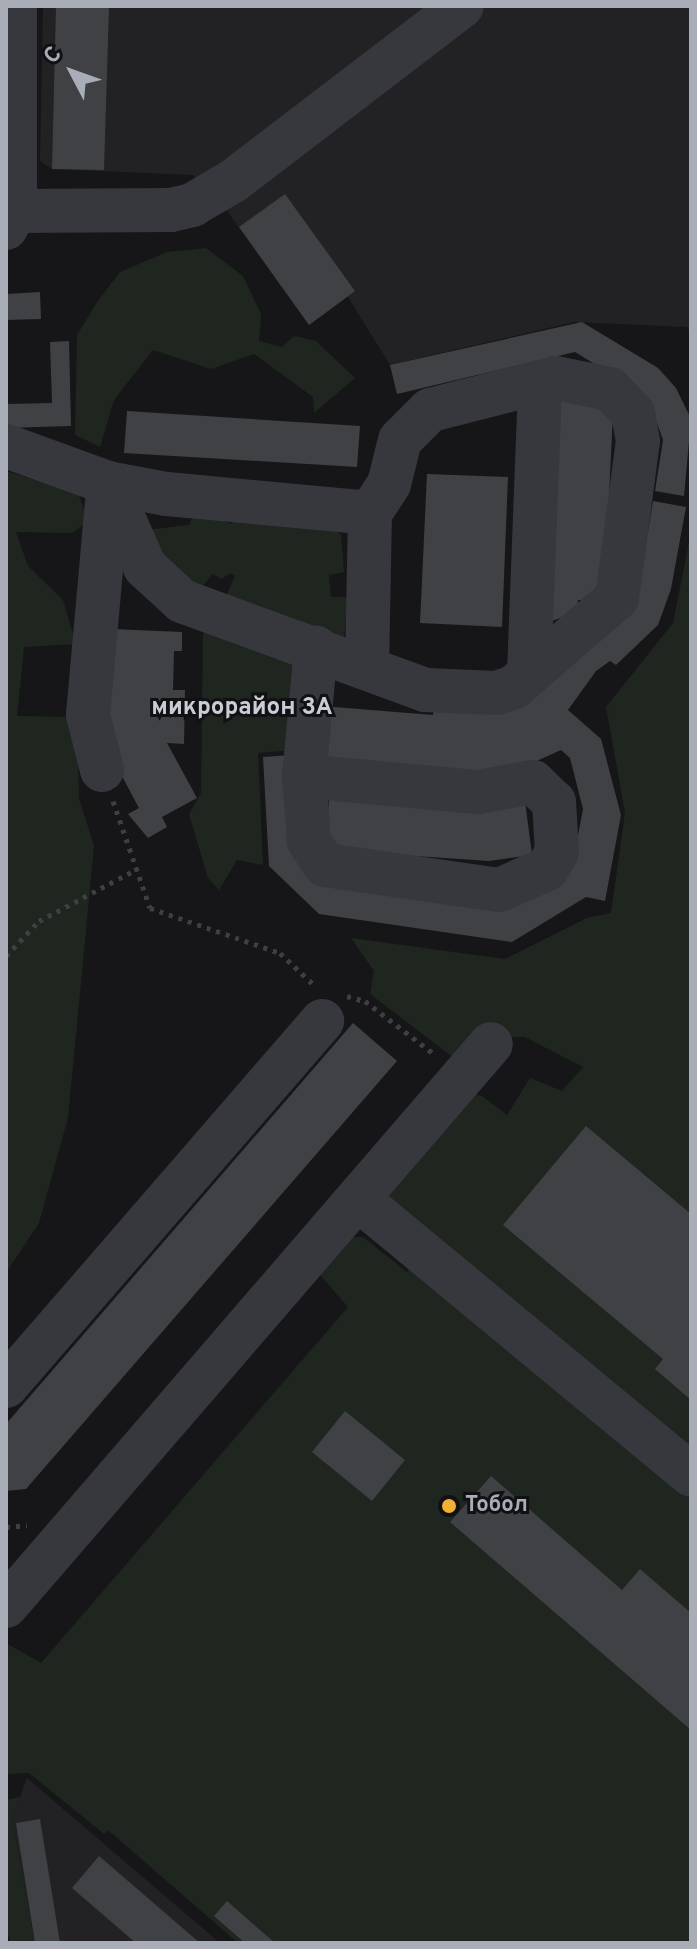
<!DOCTYPE html>
<html>
<head>
<meta charset="utf-8">
<style>
	body { margin:0 }
	#map { position:relative; width:697px; height:1949px; overflow:hidden; background:#161618; font-family:Overpass,sans-serif }
	div>[style] { position:absolute }
	[style*='--x'] { left:calc(var(--x)*1px); top:calc(var(--y)*1px); width:calc(var(--w)*1px); rotate:calc(var(--a)*1deg) }
	.built>* { inset:0; background:#222225 }
	.green>* { inset:0; background:#1e261f }
	.building>* { inset:0; background:#404145 }
	.path>* { height:5px; margin-top:-2.5px; transform-origin:0; background:repeating-linear-gradient(90deg,#3d3f44 0 4px,transparent 0 10px) }
	.minor>* { height:44px; margin:-22px; padding:0 22px; transform-origin:22px; border-radius:22px; background:#37383d }
	.dots>* { width:22px; height:22px; translate:-50% -50%; box-sizing:border-box; border:4px solid #111113; border-radius:50% }
	span { translate:-50% -50%; white-space:nowrap; text-align:center; line-height:1.15; -webkit-text-stroke:6px #111113; paint-order:stroke }
	.poi-label { font-size:22px; color:#a8adb8; font-weight:700 }
	.left { translate:0 -50%; text-align:left }
	.neighbourhood-label { font-size:24px; color:#c9ccd4; font-weight:700 }
	.frame { position:absolute; inset:0; border:8px solid #a8adb8; pointer-events:none }
	.north { position:absolute; left:32px; top:32px; width:80px; height:80px; -webkit-text-stroke:6px #111113; paint-order:stroke; rotate:311deg; font-size:22px; font-weight:700; line-height:32px; text-align:center; color:#a8adb8 }
	.north::after { content:''; display:block; margin:auto; width:28px; height:36px; background:#a8adb8; clip-path:polygon(50% 0,100% 100%,50% 72%,0 100%) }
</style>
</head>
<body>
<div id="map">
	<div class="built">
		<div style="clip-path:polygon(43px 6px,691px 6px,691px 334px,687px 327px,574px 322px,390px 365px,348px 297px,309px 325px,225px 208px,193px 175px,52px 169px,40px 161px)"></div>
		<div style="clip-path:polygon(27px 1778px,220px 1943px,35px 1943px,12px 1819px)"></div>
	</div>
	<div class="green">
		<div style="clip-path:polygon(206px 248px,243px 276px,261px 314px,259px 341px,282px 347px,294px 336px,316px 341px,355px 378px,314px 413px,313px 397px,254px 354px,211px 369px,153px 350px,114px 400px,100px 447px,75px 435px,77px 335px,97px 302px,120px 272px,167px 252px)"></div>
		<div style="clip-path:polygon(6px 471px,78px 493px,88px 521px,72px 533px,16px 532px,28px 566px,63px 600px,76px 644px,24px 647px,17px 716px,77px 717px,79px 798px,94px 846px,68px 1118px,39px 1223px,6px 1273px)"></div>
		<div style="clip-path:polygon(241px 508px,329px 521px,341px 535px,344px 572px,329px 575px,331px 597px,349px 597px,343px 645px,232px 605px,227px 594px,235px 576px,230px 573px,222px 579px,212px 574px,199px 592px,172px 583px,145px 530px,189px 525px,196px 509px,231px 524px)"></div>
		<div style="clip-path:polygon(691px 532px,691px 1943px,238px 1943px,108px 1830px,104px 1834px,29px 1773px,6px 1774px,6px 1643px,41px 1663px,348px 1307px,321px 1276px,323px 1255px,339px 1237px,363px 1237px,407px 1272px,429px 1247px,388px 1210px,385px 1185px,469px 1094px,482px 1096px,507px 1115px,530px 1078px,562px 1091px,583px 1067px,525px 1037px,472px 1038px,454px 1058px,370px 994px,374px 971px,351px 938px,505px 959px,587px 918px,611px 913px,625px 813px,606px 707px,673px 623px)"></div>
		<div style="clip-path:polygon(203px 627px,302px 661px,292px 750px,258px 753px,263px 865px,237px 860px,219px 890px,208px 878px,189px 814px,201px 793px)"></div>
		<div style="clip-path:polygon(20px 1797px,12px 1819px,35px 1943px,11px 1943px,6px 1931px,6px 1800px)"></div>
	</div>
	<div class="building">
		<div style="clip-path:polygon(56px 6px,109px 6px,104px 170px,52px 169px)"></div>
		<div style="clip-path:polygon(285px 194px,355px 291px,309px 325px,239px 227px)"></div>
		<div style="clip-path:polygon(40px 292px,41px 319px,6px 320px,6px 294px)"></div>
		<div style="clip-path:polygon(582px 322px,658px 368px,676px 388px,691px 419px,684px 496px,655px 491px,663px 440px,651px 406px,637px 390px,575px 352px,397px 394px,390px 365px)"></div>
		<div style="clip-path:polygon(69px 341px,71px 426px,6px 428px,6px 404px,52px 403px,50px 342px)"></div>
		<div style="clip-path:polygon(560px 398px,613px 413px,604px 601px,578px 600px,577px 612px,549px 622px)"></div>
		<div style="clip-path:polygon(127px 411px,360px 426px,357px 467px,124px 453px)"></div>
		<div style="clip-path:polygon(427px 474px,508px 477px,502px 627px,420px 623px)"></div>
		<div style="clip-path:polygon(653px 501px,686px 507px,671px 589px,658px 625px,616px 665px,610px 661px,596px 671px,568px 710px,601px 739px,621px 815px,605px 901px,586px 897px,512px 942px,319px 914px,269px 866px,263px 757px,292px 755px,323px 880px,572px 868px,583px 809px,570px 758px,561px 750px,501px 777px,318px 762px,322px 706px,433px 715px,434px 707px,546px 682px,639px 586px)"></div>
		<div style="clip-path:polygon(112px 629px,182px 632px,182px 651px,174px 651px,173px 690px,185px 690px,184px 744px,167px 743px,197px 798px,162px 817px,167px 827px,148px 838px,128px 814px,139px 808px,108px 750px)"></div>
		<div style="clip-path:polygon(329px 796px,525px 801px,532px 855px,489px 861px,326px 850px)"></div>
		<div style="clip-path:polygon(353px 1023px,397px 1061px,26px 1489px,6px 1491px,6px 1424px)"></div>
		<div style="clip-path:polygon(586px 1126px,691px 1214px,691px 1400px,655px 1369px,663px 1359px,503px 1225px)"></div>
		<div style="clip-path:polygon(345px 1411px,405px 1460px,372px 1501px,312px 1452px)"></div>
		<div style="clip-path:polygon(491px 1476px,622px 1590px,640px 1569px,691px 1613px,691px 1730px,450px 1522px)"></div>
		<div style="clip-path:polygon(40px 1819px,60px 1943px,35px 1943px,16px 1823px)"></div>
		<div style="clip-path:polygon(99px 1856px,200px 1943px,136px 1943px,72px 1888px)"></div>
		<div style="clip-path:polygon(227px 1901px,275px 1943px,245px 1943px,214px 1916px)"></div>
	</div>
	<div class="path">
		<div style="--x:113;--y:801;--w:113;--a:70.9"></div>
		<div style="--x:150;--y:908;--w:138;--a:19.1"></div>
		<div style="--x:280;--y:953;--w:48;--a:43.3"></div>
		<div style="--x:6;--y:956;--w:48;--a:-46.7"></div>
		<div style="--x:39;--y:921;--w:111;--a:-28"></div>
		<div style="--x:347;--y:996;--w:19;--a:16"></div>
		<div style="--x:365;--y:1001;--w:87;--a:37.5"></div>
		<div style="--x:6;--y:1527;--w:21;--a:-5"></div>
	</div>
	<div class="minor">
		<div style="--x:15;--y:211;--w:156;--a:-0.4"></div>
		<div style="--x:171;--y:210;--w:22;--a:-13"></div>
		<div style="--x:192;--y:205;--w:48;--a:-30.3"></div>
		<div style="--x:233;--y:181;--w:288;--a:-37.4"></div>
		<div style="--x:6;--y:228;--w:19;--a:-62"></div>
		<div style="--x:15;--y:211;--w:205;--a:-90"></div>
		<div style="--x:6;--y:446;--w:109;--a:19.9"></div>
		<div style="--x:108;--y:483;--w:60;--a:10.6"></div>
		<div style="--x:167;--y:494;--w:204;--a:5.3"></div>
		<div style="--x:370;--y:513;--w:154;--a:91.1"></div>
		<div style="--x:108;--y:483;--w:92;--a:66.2"></div>
		<div style="--x:145;--y:567;--w:50;--a:42.6"></div>
		<div style="--x:182;--y:601;--w:259;--a:20.1"></div>
		<div style="--x:425;--y:690;--w:71;--a:2.4"></div>
		<div style="--x:496;--y:693;--w:19;--a:-18"></div>
		<div style="--x:514;--y:687;--w:136;--a:-40.8"></div>
		<div style="--x:617;--y:598;--w:158;--a:-82.4"></div>
		<div style="--x:638;--y:441;--w:28;--a:-100"></div>
		<div style="--x:633;--y:413;--w:33;--a:-134"></div>
		<div style="--x:610;--y:389;--w:55;--a:-168.5"></div>
		<div style="--x:556;--y:378;--w:130;--a:165.7"></div>
		<div style="--x:430;--y:410;--w:42;--a:135"></div>
		<div style="--x:400;--y:440;--w:45;--a:104"></div>
		<div style="--x:389;--y:484;--w:35;--a:123"></div>
		<div style="--x:529;--y:673;--w:291;--a:-87.8"></div>
		<div style="--x:102;--y:770;--w:57;--a:-104.3"></div>
		<div style="--x:88;--y:715;--w:223;--a:-84.9"></div>
		<div style="--x:304;--y:776;--w:175;--a:5.3"></div>
		<div style="--x:478;--y:792;--w:56;--a:-10.3"></div>
		<div style="--x:533;--y:782;--w:29;--a:44"></div>
		<div style="--x:554;--y:802;--w:50;--a:86.6"></div>
		<div style="--x:557;--y:852;--w:20;--a:120"></div>
		<div style="--x:547;--y:869;--w:52;--a:156.4"></div>
		<div style="--x:499;--y:890;--w:176;--a:-171.8"></div>
		<div style="--x:325;--y:865;--w:29;--a:-124"></div>
		<div style="--x:309;--y:841;--w:65;--a:-94.4"></div>
		<div style="--x:304;--y:776;--w:129;--a:-84.6"></div>
		<div style="--x:358;--y:1199;--w:432;--a:39.6"></div>
		<div style="--x:6;--y:1386;--w:483;--a:-49.1"></div>
		<div style="--x:6;--y:1606;--w:742;--a:-49.21"></div>
	</div>
	<div class="dots">
		<div style="left:449px;top:1506px;background:#f2b134"></div>
	</div>
	<div class="poi-label">
		<span class="left" style="left:465px;top:1506px">Тобол</span>
	</div>
	<div class="neighbourhood-label">
		<span style="left:242px;top:709px">микрорайон 3А</span>
	</div>
	<div class="frame"></div>
	<div class="north">С</div>
</div>
</body>
</html>
